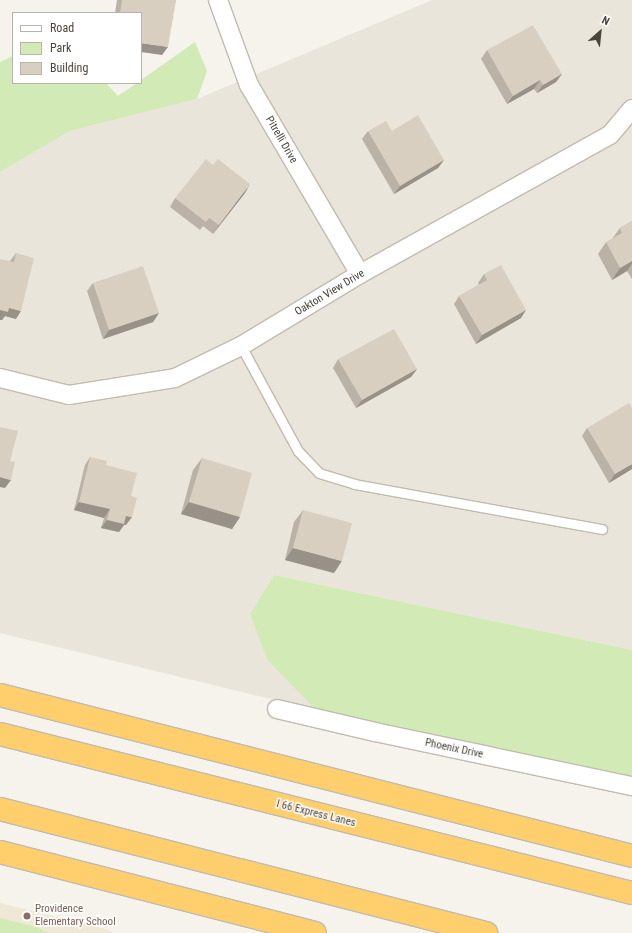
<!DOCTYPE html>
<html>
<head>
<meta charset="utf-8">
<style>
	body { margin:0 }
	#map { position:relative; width:632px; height:933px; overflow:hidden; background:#f6f3ec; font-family:"Roboto Condensed",sans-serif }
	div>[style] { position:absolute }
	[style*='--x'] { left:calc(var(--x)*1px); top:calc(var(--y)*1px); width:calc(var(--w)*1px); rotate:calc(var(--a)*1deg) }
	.residential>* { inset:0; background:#eae5da }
	.education>* { inset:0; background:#efe8d6 }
	.green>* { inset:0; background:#d2eab5 }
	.roads { filter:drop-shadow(1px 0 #c2bbae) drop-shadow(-1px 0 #c2bbae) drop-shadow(0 1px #c2bbae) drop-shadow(0 -1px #c2bbae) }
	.lane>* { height:9px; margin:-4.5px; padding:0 4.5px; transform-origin:4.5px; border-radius:4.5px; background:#fff }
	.street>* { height:18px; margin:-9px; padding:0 9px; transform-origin:9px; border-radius:9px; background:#fff }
	.highway>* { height:22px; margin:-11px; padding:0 11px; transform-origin:11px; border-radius:11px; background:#ffcf6e }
	.wall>* { inset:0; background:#bab2a6 }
	.shaded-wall>* { inset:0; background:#979187 }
	.building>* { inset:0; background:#d8cfc1 }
	.dots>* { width:11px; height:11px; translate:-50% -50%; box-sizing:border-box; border:2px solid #fff; border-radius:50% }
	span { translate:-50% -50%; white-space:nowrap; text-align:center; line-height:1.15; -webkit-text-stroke:3px #fff; paint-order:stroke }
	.street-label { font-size:11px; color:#4b4439 }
	.education-label { font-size:11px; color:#785e54 }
	.left { translate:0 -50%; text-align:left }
	.legend { position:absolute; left:12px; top:12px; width:130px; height:72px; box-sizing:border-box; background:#fff; border:1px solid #b7b4b0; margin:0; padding:5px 7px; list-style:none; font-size:12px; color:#4b4439 }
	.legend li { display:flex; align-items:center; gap:8px; height:20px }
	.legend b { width:20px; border:1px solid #b7b4b0 }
	.north { position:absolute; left:580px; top:12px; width:40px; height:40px; -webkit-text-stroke:3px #fff; paint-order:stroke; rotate:27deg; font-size:11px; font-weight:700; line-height:16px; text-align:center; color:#4b4439 }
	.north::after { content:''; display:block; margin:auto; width:14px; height:18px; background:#4b4439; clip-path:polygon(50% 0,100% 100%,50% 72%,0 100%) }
</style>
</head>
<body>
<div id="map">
	<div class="residential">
		<div style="clip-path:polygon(432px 0,632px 0,632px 650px,274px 575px,250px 614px,267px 660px,316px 710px,0 633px,0 172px,70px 131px,197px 99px)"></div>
	</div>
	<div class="education">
		<div style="clip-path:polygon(0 903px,110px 930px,112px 933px,0 933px)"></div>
	</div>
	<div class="green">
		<div style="clip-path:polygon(195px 42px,207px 71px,197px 99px,70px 131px,0 172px,0 62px,13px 56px,13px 83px,106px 83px,118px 96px,137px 83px,141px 83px,141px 80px)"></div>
		<div style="clip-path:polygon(274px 575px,632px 650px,632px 776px,316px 710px,267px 660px,250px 614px)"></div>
		<div style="clip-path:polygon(0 918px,36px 927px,48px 933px,0 933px)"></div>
	</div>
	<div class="roads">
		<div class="lane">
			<div style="--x:241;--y:346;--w:119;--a:61.5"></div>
			<div style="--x:298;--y:451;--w:30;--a:46"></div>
			<div style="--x:319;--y:473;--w:37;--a:17"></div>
			<div style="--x:354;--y:484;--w:252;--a:10.3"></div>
		</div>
		<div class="street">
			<div style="--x:218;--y:0;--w:90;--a:70"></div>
			<div style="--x:249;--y:85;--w:219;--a:59.6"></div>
			<div style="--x:0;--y:378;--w:71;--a:13.8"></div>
			<div style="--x:69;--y:395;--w:107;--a:-9.1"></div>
			<div style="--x:175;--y:378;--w:73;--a:-25.9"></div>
			<div style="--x:241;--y:346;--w:139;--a:-31.2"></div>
			<div style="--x:360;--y:274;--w:286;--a:-29.1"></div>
			<div style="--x:610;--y:135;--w:34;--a:-50"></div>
			<div style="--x:277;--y:709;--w:101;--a:13.2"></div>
			<div style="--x:375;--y:732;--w:263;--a:11.9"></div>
		</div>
		<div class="highway">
			<div style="--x:0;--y:695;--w:652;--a:14.29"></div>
			<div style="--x:0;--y:734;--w:652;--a:14.12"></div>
			<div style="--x:0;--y:809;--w:502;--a:14.31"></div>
			<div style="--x:0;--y:852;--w:325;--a:14.4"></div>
		</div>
	</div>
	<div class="wall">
		<div style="clip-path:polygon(117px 0,176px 0,162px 55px,141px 13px,115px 13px)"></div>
		<div style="clip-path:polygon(487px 50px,562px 74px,556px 82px,537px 93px,534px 89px,507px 104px,481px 59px)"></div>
		<div style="clip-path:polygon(368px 131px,392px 131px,444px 160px,438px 168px,394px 194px,362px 139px)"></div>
		<div style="clip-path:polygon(245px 193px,213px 234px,203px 226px,200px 230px,170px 207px,175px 198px)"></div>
		<div style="clip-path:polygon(632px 221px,632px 279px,627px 271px,612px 280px,598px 254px,606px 242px,612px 239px,620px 228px)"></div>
		<div style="clip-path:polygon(16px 253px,16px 319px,5px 316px,2px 320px,10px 261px)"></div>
		<div style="clip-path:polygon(484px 274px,526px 310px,521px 318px,476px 344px,454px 304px,459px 296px,479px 285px,478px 283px)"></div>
		<div style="clip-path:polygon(93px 283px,159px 313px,153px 322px,103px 339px,87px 291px)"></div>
		<div style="clip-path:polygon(338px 359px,417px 369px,411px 377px,356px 408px,333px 368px)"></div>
		<div style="clip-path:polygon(587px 428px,632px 469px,609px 483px,582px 436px)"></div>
		<div style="clip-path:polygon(90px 457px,131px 496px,126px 525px,124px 525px,119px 532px,101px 528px,104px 518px,74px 510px,85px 465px)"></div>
		<div style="clip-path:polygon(202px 458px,240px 517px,232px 529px,181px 514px,193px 470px)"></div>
		<div style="clip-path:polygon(303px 510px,334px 573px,285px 560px,294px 522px)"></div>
	</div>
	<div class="shaded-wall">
		<div style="clip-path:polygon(141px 43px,168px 47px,162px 55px,141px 52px)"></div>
		<div style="clip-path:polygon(562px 74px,556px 82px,537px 93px,543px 85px)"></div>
		<div style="clip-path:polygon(540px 80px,534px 89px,507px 104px,513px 96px)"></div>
		<div style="clip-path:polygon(444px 160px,438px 168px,394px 194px,400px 186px)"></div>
		<div style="clip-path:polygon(250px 184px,245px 193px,213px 234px,219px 225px)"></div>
		<div style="clip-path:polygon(632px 261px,632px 264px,627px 271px,612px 280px,620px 268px)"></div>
		<div style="clip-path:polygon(9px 308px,21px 311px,16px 319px,5px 316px,2px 320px,0 320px,0 310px)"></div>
		<div style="clip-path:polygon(526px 310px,521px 318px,476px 344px,482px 335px)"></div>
		<div style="clip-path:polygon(159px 313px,153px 322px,103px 339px,109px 330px)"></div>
		<div style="clip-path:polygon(417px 369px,411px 377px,356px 408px,362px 400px)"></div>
		<div style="clip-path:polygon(632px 464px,632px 469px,609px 483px,615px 474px)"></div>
		<div style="clip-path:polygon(0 477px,11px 480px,5px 488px,0 487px)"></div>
		<div style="clip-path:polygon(79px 502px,110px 509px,104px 518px,74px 510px)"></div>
		<div style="clip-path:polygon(189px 502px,240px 517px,232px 529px,181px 514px)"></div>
		<div style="clip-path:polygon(126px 516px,132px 517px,126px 525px,124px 525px,119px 532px,101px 528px,107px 520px)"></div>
		<div style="clip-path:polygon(293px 548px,342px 561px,334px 573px,285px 560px)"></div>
	</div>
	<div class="building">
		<div style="clip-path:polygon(122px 0,176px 0,168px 47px,141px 43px,141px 13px,120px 13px)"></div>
		<div style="clip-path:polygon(533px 25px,562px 74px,543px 85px,540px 80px,513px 96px,487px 50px)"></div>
		<div style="clip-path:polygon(418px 115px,444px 160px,400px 186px,368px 131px,386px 121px,392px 131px)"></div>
		<div style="clip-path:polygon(206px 159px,213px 165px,218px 159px,250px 184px,219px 225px,209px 218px,206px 222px,175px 198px)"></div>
		<div style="clip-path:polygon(632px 221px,632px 261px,620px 268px,606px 242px,622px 233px,620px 228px)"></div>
		<div style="clip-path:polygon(16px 253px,34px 258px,21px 311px,9px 308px,8px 312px,0 310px,0 259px,14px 262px)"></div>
		<div style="clip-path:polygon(501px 265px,526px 310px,482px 335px,459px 296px,487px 280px,484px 274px)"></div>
		<div style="clip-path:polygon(143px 266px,159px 313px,109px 330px,93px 283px)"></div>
		<div style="clip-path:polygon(394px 329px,417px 369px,362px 400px,338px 359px)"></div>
		<div style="clip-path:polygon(629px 403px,632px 408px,632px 464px,615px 474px,587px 428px)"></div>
		<div style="clip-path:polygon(0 427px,18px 431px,10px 461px,15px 462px,11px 480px,0 477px)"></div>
		<div style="clip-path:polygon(90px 457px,107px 461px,106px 465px,137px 473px,131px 496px,137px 498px,132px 517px,126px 516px,124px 524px,107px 520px,110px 509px,79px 502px)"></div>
		<div style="clip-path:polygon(202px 458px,252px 473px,240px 517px,189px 502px)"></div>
		<div style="clip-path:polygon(303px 510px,352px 523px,342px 561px,293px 548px)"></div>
	</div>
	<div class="dots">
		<div style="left:27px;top:916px;background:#8d6e63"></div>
	</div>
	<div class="street-label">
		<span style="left:281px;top:140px;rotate:60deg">Pitrelli Drive</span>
		<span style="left:330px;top:293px;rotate:-31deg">Oakton View Drive</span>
		<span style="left:454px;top:749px;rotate:12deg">Phoenix Drive</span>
		<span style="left:316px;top:814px;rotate:14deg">I 66 Express Lanes</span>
	</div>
	<div class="education-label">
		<span class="left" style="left:35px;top:916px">Providence<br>Elementary School</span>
	</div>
	<ul class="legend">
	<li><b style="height:5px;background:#fff"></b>Road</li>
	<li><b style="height:11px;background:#d2eab5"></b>Park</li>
	<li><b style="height:11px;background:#d8cfc1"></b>Building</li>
	</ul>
	<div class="north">N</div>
</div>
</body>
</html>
